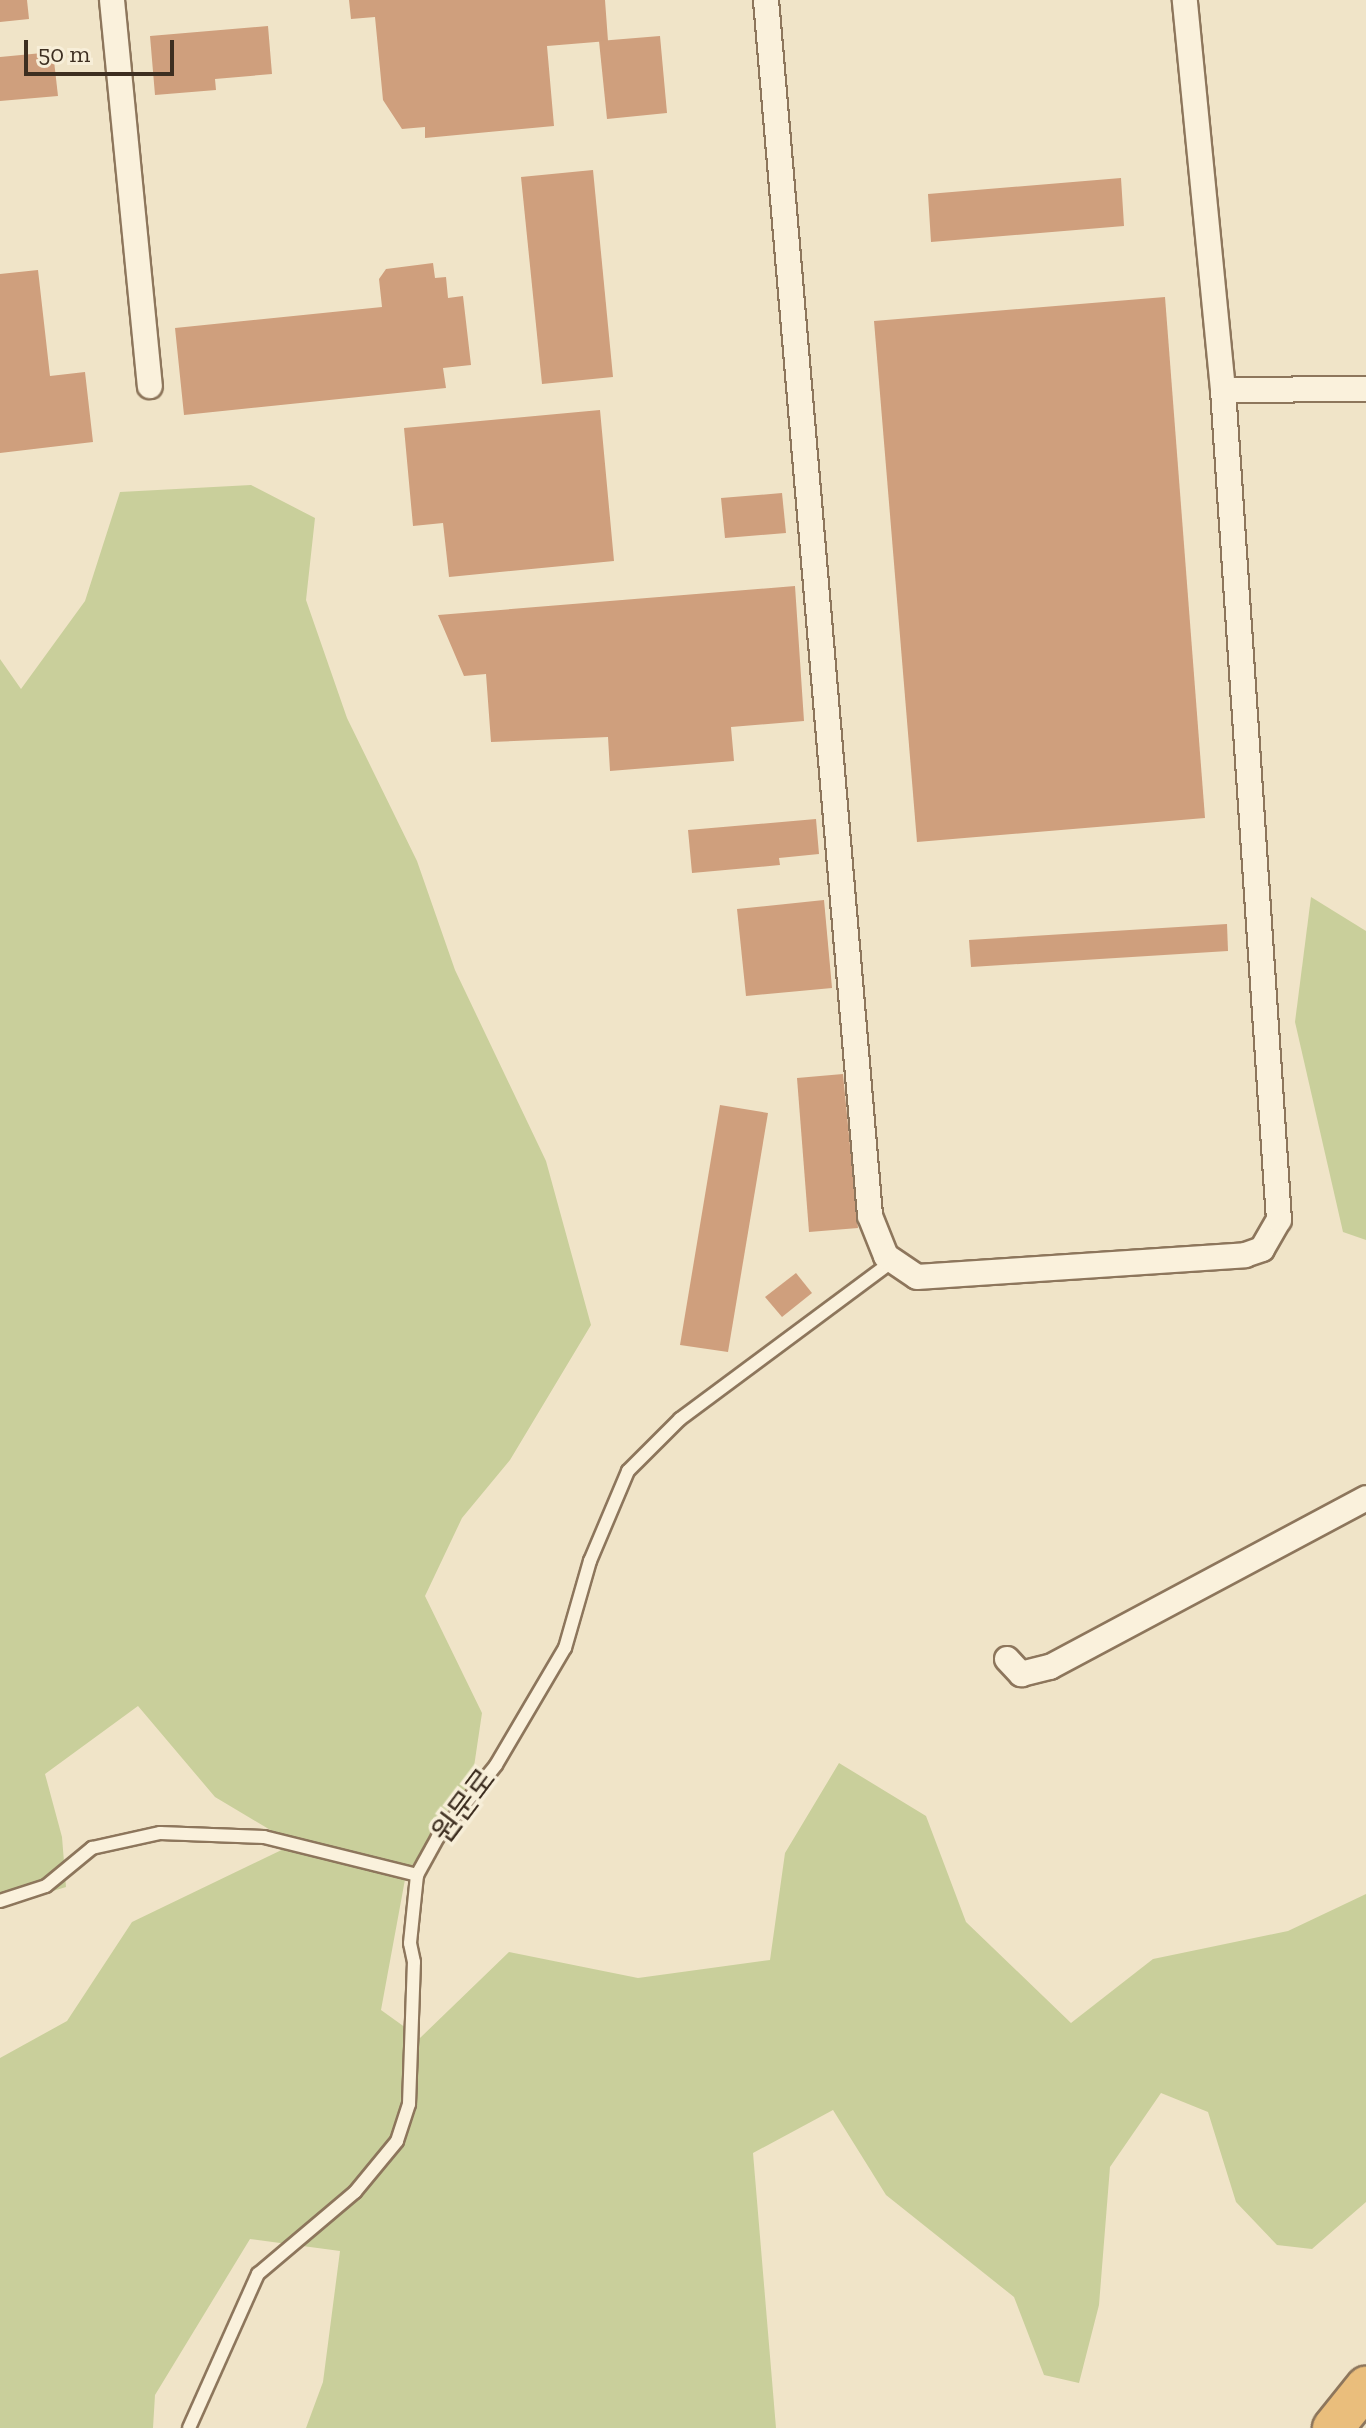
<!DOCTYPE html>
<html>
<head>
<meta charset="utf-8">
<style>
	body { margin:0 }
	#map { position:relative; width:1366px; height:2428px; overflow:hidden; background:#f0e4c8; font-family:"Zilla Slab","Noto Sans KR",serif }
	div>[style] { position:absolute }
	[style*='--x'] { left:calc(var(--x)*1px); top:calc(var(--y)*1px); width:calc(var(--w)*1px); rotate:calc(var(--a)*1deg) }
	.green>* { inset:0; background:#c9cf9b }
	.building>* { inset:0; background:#cf9f7d }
	.roads { filter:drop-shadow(2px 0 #8d765c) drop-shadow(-2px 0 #8d765c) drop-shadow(0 2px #8d765c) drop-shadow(0 -2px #8d765c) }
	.service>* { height:12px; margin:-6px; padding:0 6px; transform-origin:6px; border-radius:6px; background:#faf1dc }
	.minor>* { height:24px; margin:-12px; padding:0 12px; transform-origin:12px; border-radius:12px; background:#faf1dc }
	.trunk>* { height:40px; margin:-20px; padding:0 20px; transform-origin:20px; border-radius:20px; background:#eabe7c }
	span { translate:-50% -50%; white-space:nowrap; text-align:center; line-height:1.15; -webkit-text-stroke:7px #f7eed8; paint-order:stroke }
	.street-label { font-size:30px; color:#3d2e20 }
	.scale { position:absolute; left:24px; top:40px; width:150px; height:36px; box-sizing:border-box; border:4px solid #3d2e20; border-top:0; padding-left:10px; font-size:24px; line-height:28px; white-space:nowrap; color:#3d2e20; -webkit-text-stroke:6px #f7eed8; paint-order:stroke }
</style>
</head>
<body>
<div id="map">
	<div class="green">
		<div style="clip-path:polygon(251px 485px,315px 518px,306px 600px,347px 718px,417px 861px,455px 970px,546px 1161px,591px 1325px,510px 1460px,462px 1518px,425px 1596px,482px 1713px,472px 1780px,406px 1874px,381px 2010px,420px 2038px,509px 1952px,638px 1978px,770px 1960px,785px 1853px,839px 1763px,926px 1816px,966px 1922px,1071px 2023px,1153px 1959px,1288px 1931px,1366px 1894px,1366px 2202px,1312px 2249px,1277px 2245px,1236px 2202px,1208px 2112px,1161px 2093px,1110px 2167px,1099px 2305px,1079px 2383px,1044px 2375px,1014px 2297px,886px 2195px,833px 2110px,753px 2153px,776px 2428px,306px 2428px,323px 2382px,340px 2251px,250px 2239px,155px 2395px,153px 2428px,0 2428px,0 2058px,67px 2021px,132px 1922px,294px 1844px,215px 1797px,138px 1706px,45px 1774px,62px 1837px,66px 1887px,0 1907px,0 659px,21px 689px,85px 601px,120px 492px)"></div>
		<div style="clip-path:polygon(1311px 897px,1366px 931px,1366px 1240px,1343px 1232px,1295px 1022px)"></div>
	</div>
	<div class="building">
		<div style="clip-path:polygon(0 0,27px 0,29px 19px,0 22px)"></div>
		<div style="clip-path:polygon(349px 0,605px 0,608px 41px,547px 46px,554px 126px,425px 138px,425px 127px,402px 129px,383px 100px,375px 17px,351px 19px)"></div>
		<div style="clip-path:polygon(268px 26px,272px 74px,215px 79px,216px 90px,155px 95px,150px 36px)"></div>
		<div style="clip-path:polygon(660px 36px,667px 113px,607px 119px,599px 41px)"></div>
		<div style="clip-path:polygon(53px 52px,58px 96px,0 101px,0 57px)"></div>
		<div style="clip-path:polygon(593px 170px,613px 377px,542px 384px,521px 177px)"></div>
		<div style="clip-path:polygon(1121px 178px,1124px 226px,931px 242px,928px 194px)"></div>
		<div style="clip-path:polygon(433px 263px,435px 278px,446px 277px,448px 298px,463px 296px,471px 365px,443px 368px,446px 388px,184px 415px,175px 328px,382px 307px,379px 279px,386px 269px)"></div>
		<div style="clip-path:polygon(38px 270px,50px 376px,85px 372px,93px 442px,0 453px,0 274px)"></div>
		<div style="clip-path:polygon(1165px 297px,1205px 818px,917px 842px,874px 321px)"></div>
		<div style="clip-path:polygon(600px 410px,614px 561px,449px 577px,443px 523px,413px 526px,404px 428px)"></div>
		<div style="clip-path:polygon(782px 493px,786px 533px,725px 538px,721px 498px)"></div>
		<div style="clip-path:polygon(795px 586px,804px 721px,731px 727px,734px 761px,610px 771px,608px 737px,491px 742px,486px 674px,464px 676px,438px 615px)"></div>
		<div style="clip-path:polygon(816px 819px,819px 854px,779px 858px,780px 865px,692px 873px,688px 830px)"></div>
		<div style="clip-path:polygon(824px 900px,832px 988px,746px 996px,737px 909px)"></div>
		<div style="clip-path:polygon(1227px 924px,1228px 951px,971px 967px,969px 940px)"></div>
		<div style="clip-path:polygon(843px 1074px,858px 1228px,809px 1232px,797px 1078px)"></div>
		<div style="clip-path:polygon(720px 1105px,768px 1113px,728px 1352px,680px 1345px)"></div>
		<div style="clip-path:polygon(796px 1273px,812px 1293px,782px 1317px,765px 1297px)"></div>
	</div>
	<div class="roads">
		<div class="service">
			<div style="--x:0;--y:1901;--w:48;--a:-18.1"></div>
			<div style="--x:46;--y:1886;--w:60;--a:-39.6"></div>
			<div style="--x:92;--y:1848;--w:70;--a:-12.4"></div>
			<div style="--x:160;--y:1833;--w:104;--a:2.2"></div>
			<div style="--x:264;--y:1837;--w:158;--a:13.9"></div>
			<div style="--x:189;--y:2428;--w:169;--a:-65.9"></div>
			<div style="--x:258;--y:2274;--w:127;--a:-40.2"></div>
			<div style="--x:355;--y:2192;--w:66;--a:-50.5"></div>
			<div style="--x:397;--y:2141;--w:39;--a:-72"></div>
			<div style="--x:409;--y:2104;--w:142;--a:-88"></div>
			<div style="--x:414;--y:1962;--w:19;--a:-102"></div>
			<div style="--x:410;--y:1943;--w:68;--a:-84.1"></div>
			<div style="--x:417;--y:1875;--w:43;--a:-61.1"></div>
			<div style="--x:438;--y:1837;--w:92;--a:-51.1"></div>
			<div style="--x:496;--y:1765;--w:136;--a:-59.5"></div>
			<div style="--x:565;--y:1648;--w:91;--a:-74"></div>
			<div style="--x:590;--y:1561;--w:98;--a:-67.1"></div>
			<div style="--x:628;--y:1471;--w:74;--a:-45"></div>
			<div style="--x:680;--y:1419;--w:265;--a:-36.6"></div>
		</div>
		<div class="minor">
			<div style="--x:112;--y:0;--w:388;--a:84.4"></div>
			<div style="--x:766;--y:0;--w:1220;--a:85.11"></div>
			<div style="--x:870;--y:1216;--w:43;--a:68.2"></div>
			<div style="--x:886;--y:1256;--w:37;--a:34"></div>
			<div style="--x:917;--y:1277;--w:329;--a:-3.8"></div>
			<div style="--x:1245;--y:1255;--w:18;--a:-19"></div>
			<div style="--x:1262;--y:1249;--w:34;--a:-60"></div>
			<div style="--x:1279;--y:1220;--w:832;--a:-93.86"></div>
			<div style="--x:1223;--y:390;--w:392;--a:-95.6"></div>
			<div style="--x:1223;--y:390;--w:143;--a:-0.4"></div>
			<div style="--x:1007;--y:1659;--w:21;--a:47"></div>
			<div style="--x:1021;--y:1674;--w:30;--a:-14"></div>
			<div style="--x:1050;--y:1667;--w:358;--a:-28.1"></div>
		</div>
		<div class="trunk">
			<div style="--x:1333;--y:2428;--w:53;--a:-51.2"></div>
		</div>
	</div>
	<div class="street-label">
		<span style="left:464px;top:1806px;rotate:-53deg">원문로</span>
	</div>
	<div class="scale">50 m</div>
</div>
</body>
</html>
